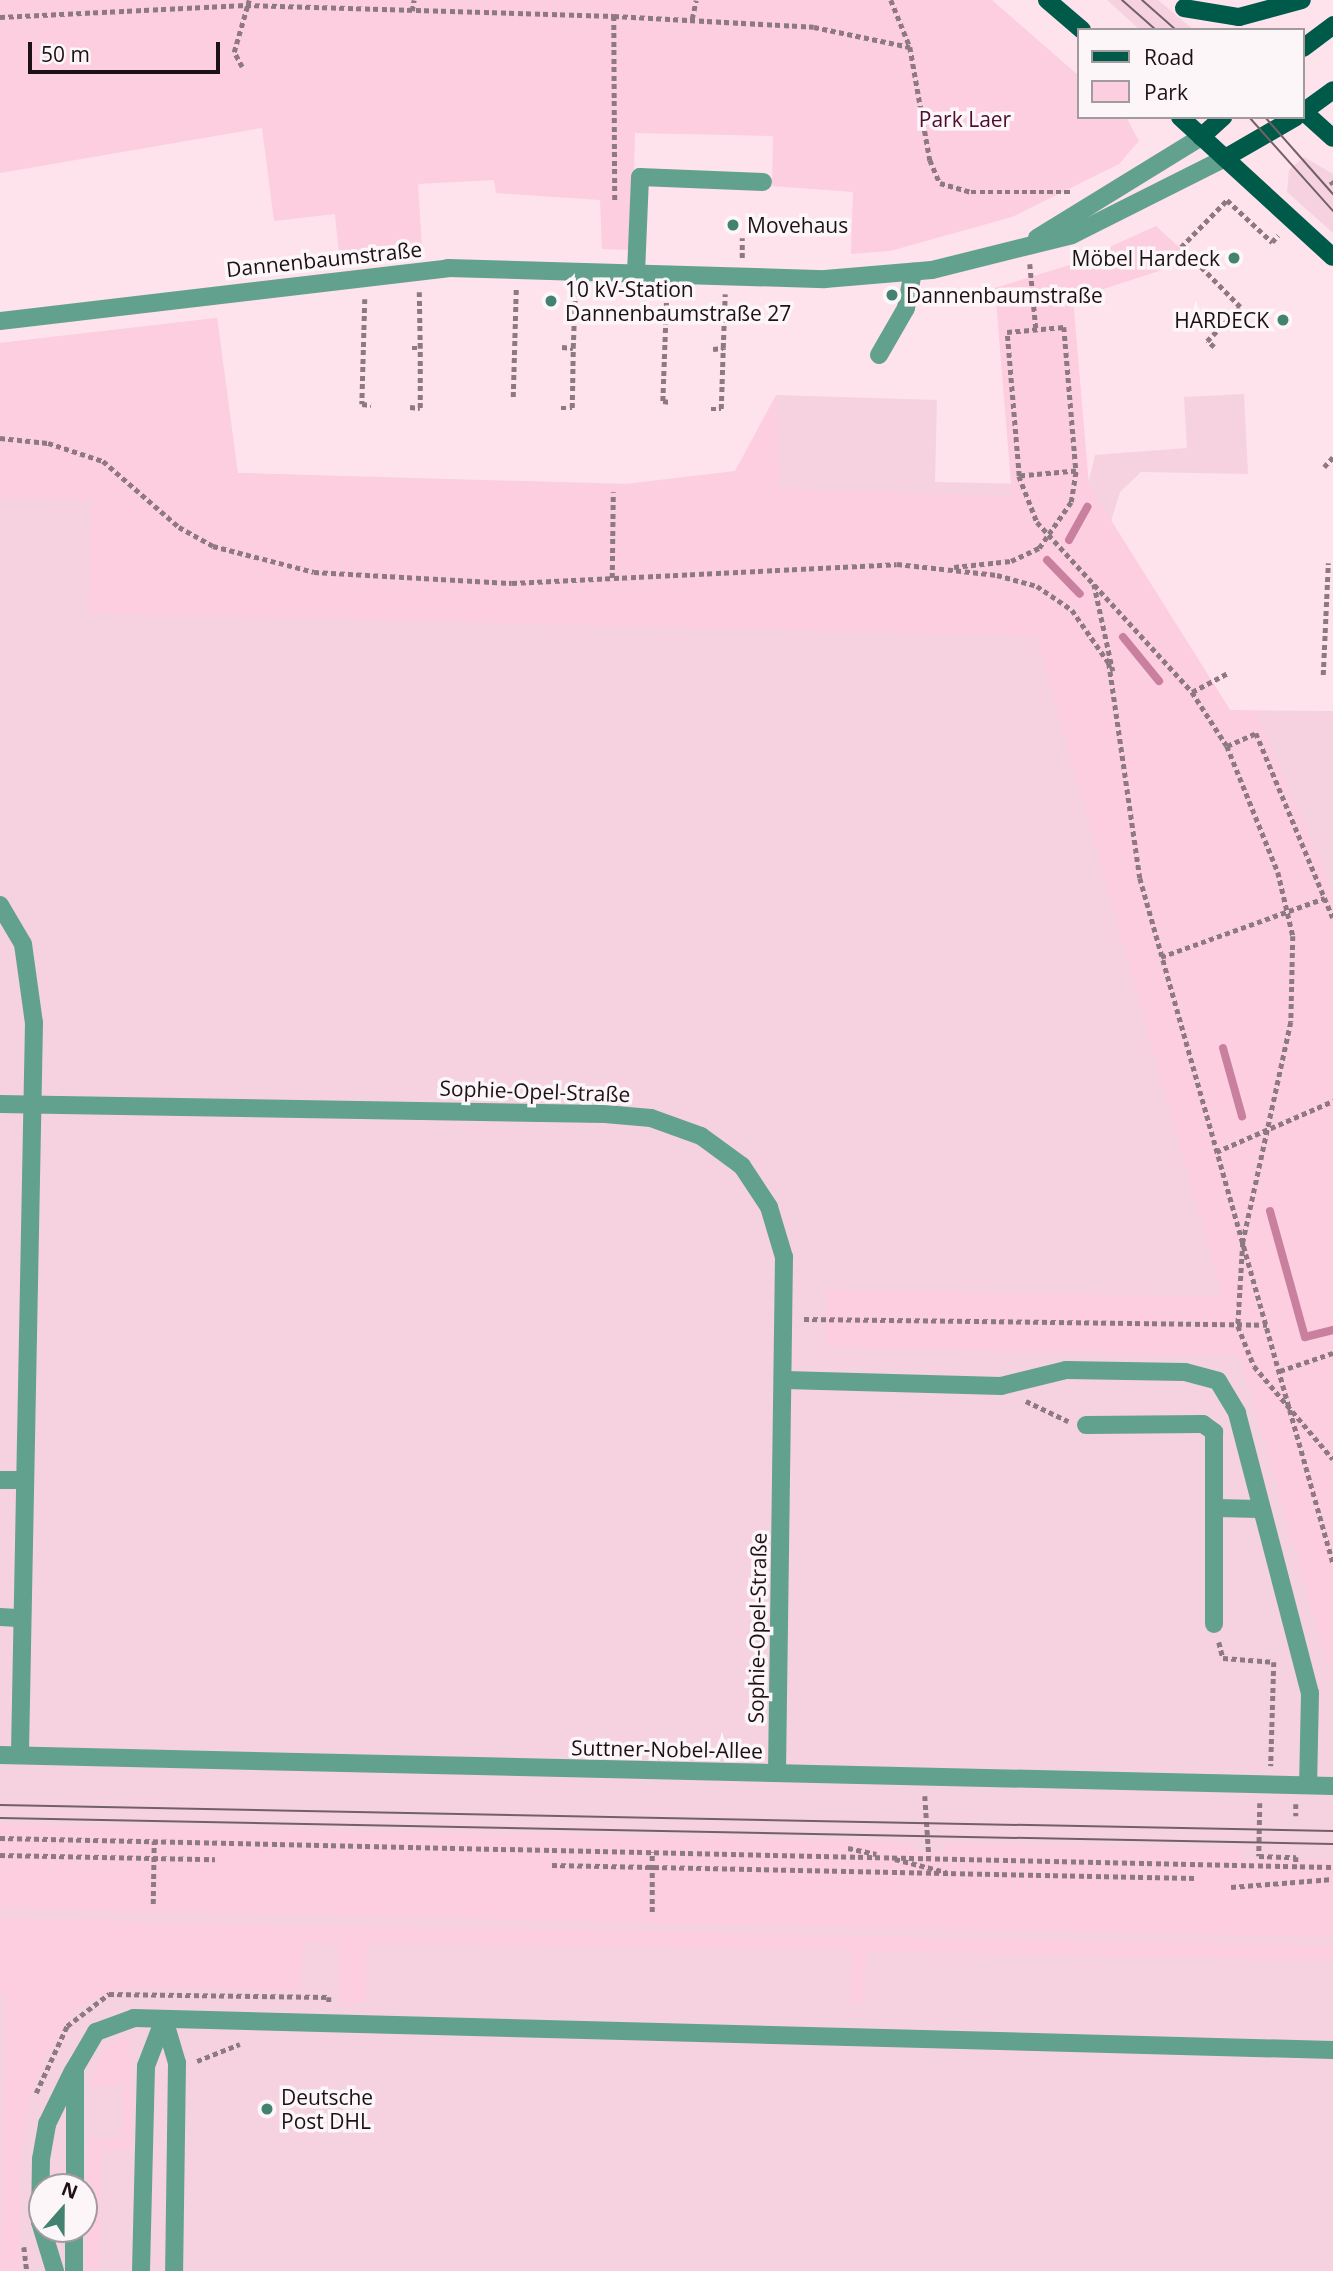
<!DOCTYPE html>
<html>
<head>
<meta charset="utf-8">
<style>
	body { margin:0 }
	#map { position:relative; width:1333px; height:2271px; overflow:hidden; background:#fee2ec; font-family:"Open Sans",sans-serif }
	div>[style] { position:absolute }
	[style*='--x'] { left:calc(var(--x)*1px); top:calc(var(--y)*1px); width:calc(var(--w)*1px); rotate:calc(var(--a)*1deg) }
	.built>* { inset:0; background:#f6d2e0 }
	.green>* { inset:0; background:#fdcde0 }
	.stream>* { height:8px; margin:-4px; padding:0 4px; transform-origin:4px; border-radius:4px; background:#c8809e }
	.path>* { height:4.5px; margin-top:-2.25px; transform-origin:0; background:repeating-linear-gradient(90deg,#8d7a81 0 5px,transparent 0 8.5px) }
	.minor>* { height:18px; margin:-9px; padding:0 9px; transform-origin:9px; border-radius:9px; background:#63a18f }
	.major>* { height:18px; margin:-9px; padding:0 9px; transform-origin:9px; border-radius:9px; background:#005a49 }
	.tram>* { height:2px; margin:-1px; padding:0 1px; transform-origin:1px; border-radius:1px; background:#716066 }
	.dots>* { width:19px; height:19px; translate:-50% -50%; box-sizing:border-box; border:4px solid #fcf6f8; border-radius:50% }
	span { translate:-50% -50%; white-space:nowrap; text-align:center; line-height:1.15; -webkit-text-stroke:7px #fcf6f8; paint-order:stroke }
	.park-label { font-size:21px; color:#4e0d30 }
	.poi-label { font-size:21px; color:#1c1216 }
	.left { translate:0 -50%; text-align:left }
	.right { translate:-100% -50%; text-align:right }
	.street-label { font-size:21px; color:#1c1216 }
	.legend { position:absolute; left:1077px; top:28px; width:228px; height:91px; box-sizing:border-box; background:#fcf6f8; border:2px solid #a29b9e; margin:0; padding:9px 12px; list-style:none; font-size:21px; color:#1c1216 }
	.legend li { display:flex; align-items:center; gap:14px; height:35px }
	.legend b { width:35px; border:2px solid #a29b9e }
	.north { position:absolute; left:28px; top:2173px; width:70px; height:70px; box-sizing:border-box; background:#fcf6f8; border:2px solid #a29b9e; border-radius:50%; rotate:21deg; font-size:19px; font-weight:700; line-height:28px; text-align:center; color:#1c1216 }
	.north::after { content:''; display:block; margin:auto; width:24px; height:32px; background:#438271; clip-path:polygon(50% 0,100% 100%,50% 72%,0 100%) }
	.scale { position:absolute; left:28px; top:42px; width:192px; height:32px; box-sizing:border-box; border:4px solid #1c1216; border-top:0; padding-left:9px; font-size:21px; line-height:24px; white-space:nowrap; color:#1c1216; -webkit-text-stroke:5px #fcf6f8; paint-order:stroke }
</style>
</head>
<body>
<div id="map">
	<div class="built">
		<div style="clip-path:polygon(1107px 0,1158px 0,1194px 30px,1140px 30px)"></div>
		<div style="clip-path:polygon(1304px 157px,1333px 174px,1333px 233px,1287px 192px,1289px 170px)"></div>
		<div style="clip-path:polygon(evenodd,217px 318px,238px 473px,771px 488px,776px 395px,937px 400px,935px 482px,1088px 485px,1095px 455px,1187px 448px,1184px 397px,1244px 394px,1248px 474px,1141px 472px,1120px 492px,1111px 521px,1230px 710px,1333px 711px,1333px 2271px,0 2271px,0 343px,217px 318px,42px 2187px,84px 2187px,84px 2229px,42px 2229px,42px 2187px)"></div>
	</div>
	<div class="green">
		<div style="clip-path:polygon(0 0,992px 0,1079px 76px,1079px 117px,1126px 117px,1139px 141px,1119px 164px,1012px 217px,890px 251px,851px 254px,853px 192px,772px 186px,773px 136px,635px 133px,632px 250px,602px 249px,600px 200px,496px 193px,494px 180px,418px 184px,422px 247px,339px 256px,335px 214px,274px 221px,262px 128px,0 173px)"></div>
		<div style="clip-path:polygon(1156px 226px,1181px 249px,1162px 270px,1073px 299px,1089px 485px,1230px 710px,1256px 711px,1333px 892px,1333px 1684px,1240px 1355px,826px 1347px,827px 1290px,1223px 1297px,1036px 636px,89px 613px,91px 500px,0 498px,0 343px,217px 318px,237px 473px,617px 485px,735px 471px,776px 395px,780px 489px,1012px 496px,995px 288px,1070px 265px)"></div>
		<div style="clip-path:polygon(0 1824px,914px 1842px,914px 1853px,945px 1853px,945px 1843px,1242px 1849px,1242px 1860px,1333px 1861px,1333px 1937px,0 1908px)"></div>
		<div style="clip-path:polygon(0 1919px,1333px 1946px,1333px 1960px,866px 1951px,864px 2005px,851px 2004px,852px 1950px,367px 1943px,366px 2003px,338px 2003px,339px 1943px,303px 1942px,301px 1990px,121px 1988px,81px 2005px,47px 2052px,28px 2103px,19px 2159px,19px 2271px,1px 2271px,6px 1996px,0 1996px)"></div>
		<div style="clip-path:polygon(130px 2035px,132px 2150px,101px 2150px,99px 2271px,86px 2271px,88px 2139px,122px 2139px,123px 2083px,91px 2088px,94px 2070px,105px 2046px)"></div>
	</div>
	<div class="stream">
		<div style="--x:1069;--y:540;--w:38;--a:-61"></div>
		<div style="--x:1047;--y:560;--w:47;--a:45.9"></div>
		<div style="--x:1123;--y:637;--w:57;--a:50.7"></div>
		<div style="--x:1223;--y:1048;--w:71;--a:74.4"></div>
		<div style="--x:1270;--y:1211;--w:131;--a:74.5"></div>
		<div style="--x:1305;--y:1337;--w:29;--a:-14"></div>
	</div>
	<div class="path">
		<div style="--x:891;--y:0;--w:51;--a:68"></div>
		<div style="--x:910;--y:47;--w:115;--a:80"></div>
		<div style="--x:930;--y:160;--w:25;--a:67"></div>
		<div style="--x:940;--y:183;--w:32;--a:16"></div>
		<div style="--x:971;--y:192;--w:101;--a:0"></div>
		<div style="--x:412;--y:11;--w:11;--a:-80"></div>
		<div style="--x:614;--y:16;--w:185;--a:89.7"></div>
		<div style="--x:0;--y:17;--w:246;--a:-2.8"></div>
		<div style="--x:246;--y:5;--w:368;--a:1.7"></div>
		<div style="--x:614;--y:16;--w:200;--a:3.1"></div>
		<div style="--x:814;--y:27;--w:98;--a:11.8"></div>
		<div style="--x:692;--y:19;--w:19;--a:-78"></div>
		<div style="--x:242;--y:67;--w:17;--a:-118"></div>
		<div style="--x:234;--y:52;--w:54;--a:-73.9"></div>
		<div style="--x:1331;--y:181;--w:4;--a:56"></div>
		<div style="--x:742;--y:258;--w:20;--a:-90"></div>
		<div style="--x:1030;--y:264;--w:65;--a:84.7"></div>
		<div style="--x:667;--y:294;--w:107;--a:92.1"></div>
		<div style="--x:663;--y:401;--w:7;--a:8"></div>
		<div style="--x:365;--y:299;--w:105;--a:91.6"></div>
		<div style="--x:362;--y:404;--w:9;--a:6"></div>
		<div style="--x:1064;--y:327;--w:144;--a:85.2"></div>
		<div style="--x:1076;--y:471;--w:57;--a:175"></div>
		<div style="--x:1019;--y:476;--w:144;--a:-94.8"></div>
		<div style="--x:1007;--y:332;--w:57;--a:-5"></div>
		<div style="--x:562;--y:347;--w:11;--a:5"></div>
		<div style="--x:573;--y:348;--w:55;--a:-87.9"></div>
		<div style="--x:1214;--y:347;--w:9;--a:-139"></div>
		<div style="--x:1207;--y:341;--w:47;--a:-45.9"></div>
		<div style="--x:1240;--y:307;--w:84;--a:-134.5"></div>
		<div style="--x:1181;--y:247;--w:66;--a:-45.6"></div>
		<div style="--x:1227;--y:200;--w:62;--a:43"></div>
		<div style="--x:1272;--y:242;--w:9;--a:-49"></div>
		<div style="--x:412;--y:348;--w:8;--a:0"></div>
		<div style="--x:420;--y:348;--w:56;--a:-91"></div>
		<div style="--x:713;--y:349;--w:10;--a:-6"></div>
		<div style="--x:723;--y:348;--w:54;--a:-87.9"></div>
		<div style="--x:513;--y:397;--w:108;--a:-88.4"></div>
		<div style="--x:410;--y:407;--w:10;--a:6"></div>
		<div style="--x:420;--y:408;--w:60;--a:-90"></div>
		<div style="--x:561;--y:408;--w:11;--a:0"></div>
		<div style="--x:572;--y:408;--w:60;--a:-89"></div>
		<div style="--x:711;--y:409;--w:10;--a:0"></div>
		<div style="--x:721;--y:409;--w:61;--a:-88.1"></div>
		<div style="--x:0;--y:438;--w:48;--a:5.9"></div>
		<div style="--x:48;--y:443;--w:58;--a:18.1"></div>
		<div style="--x:103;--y:461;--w:101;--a:41"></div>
		<div style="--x:179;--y:527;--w:39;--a:29"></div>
		<div style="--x:213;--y:546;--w:104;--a:14.4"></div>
		<div style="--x:314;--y:572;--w:198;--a:3.2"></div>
		<div style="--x:512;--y:583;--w:385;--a:-2.8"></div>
		<div style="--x:897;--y:564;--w:101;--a:6.3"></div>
		<div style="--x:997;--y:575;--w:41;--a:15.4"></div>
		<div style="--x:1037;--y:586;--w:42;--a:34.4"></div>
		<div style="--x:1072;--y:610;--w:65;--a:55.1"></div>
		<div style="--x:1109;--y:663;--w:217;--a:81.8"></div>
		<div style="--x:1140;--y:878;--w:712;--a:74.26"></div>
		<div style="--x:1324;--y:467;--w:13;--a:-48"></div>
		<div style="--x:1019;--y:476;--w:49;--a:68.6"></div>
		<div style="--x:1037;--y:522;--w:230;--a:47.6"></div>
		<div style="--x:1192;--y:692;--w:64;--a:57.1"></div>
		<div style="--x:1227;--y:746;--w:136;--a:68"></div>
		<div style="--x:1278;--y:872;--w:66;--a:76.8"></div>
		<div style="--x:1293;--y:936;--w:86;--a:91.3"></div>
		<div style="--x:1291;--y:1022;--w:225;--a:102.3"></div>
		<div style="--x:1243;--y:1242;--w:84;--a:93.4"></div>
		<div style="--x:1238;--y:1326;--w:43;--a:68.2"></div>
		<div style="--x:1254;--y:1366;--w:122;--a:49.7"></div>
		<div style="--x:954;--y:567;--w:57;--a:-6"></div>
		<div style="--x:1011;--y:561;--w:31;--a:-25"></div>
		<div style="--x:1039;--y:548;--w:56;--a:-55.2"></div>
		<div style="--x:1071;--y:502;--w:31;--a:-81"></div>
		<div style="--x:612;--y:578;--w:86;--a:-89.3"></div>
		<div style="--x:1094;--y:584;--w:89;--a:77.7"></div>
		<div style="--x:1323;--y:675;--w:112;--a:-87.4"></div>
		<div style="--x:1192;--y:692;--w:40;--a:-28"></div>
		<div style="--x:1227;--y:746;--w:32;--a:-24"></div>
		<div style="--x:1256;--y:733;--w:200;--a:67.4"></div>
		<div style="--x:1161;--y:957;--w:174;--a:-19.8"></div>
		<div style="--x:1216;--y:1152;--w:128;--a:-23.6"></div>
		<div style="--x:804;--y:1319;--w:463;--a:0.7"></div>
		<div style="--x:1280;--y:1371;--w:56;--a:-18.8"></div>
		<div style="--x:1026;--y:1401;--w:47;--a:25.5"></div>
		<div style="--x:1219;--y:1642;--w:16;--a:76"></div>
		<div style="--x:1223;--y:1658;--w:51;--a:4.5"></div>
		<div style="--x:1274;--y:1662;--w:104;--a:91.7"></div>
		<div style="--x:925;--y:1796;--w:61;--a:86.2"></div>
		<div style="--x:1260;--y:1803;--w:53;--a:91.1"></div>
		<div style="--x:1259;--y:1856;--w:37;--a:2"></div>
		<div style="--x:1296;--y:1857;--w:9;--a:90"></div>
		<div style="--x:1296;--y:1804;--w:12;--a:90"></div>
		<div style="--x:0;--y:1838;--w:1333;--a:1.25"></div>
		<div style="--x:848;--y:1848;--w:29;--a:12"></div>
		<div style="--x:0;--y:1855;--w:215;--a:1.1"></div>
		<div style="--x:895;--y:1859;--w:53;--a:14.3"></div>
		<div style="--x:552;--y:1865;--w:643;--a:1.16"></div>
		<div style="--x:1231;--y:1887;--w:102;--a:-4.5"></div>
		<div style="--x:153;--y:1904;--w:63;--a:-89.1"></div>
		<div style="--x:652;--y:1912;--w:60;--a:-90"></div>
		<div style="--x:197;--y:2061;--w:46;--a:-21.6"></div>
		<div style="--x:36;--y:2093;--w:74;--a:-65.2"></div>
		<div style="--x:67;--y:2026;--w:53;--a:-37.3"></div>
		<div style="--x:109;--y:1994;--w:220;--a:0.8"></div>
		<div style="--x:329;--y:1997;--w:8;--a:90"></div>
		<div style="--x:24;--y:2247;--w:24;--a:83"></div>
	</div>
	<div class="minor">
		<div style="--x:1037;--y:238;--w:193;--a:-31.6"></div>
		<div style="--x:636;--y:273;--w:96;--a:-87.6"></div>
		<div style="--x:640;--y:177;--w:123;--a:2.3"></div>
		<div style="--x:0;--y:321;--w:451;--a:-6.7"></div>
		<div style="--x:448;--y:268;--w:377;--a:1.7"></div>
		<div style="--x:825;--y:279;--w:107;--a:-4.8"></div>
		<div style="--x:932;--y:270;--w:144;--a:-14"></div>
		<div style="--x:1072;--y:235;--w:171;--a:-26.7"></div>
		<div style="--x:879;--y:355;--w:54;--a:-60.1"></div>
		<div style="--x:906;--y:308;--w:37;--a:-79"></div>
		<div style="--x:0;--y:905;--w:45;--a:59.5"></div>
		<div style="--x:23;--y:944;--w:80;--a:82.1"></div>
		<div style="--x:34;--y:1023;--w:732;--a:91.1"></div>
		<div style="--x:0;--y:1104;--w:605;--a:0.95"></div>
		<div style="--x:605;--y:1114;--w:46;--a:5"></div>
		<div style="--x:651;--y:1118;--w:53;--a:19.8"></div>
		<div style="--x:701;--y:1136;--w:51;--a:36.2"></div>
		<div style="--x:742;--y:1166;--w:49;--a:56.6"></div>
		<div style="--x:769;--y:1207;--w:52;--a:73.3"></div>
		<div style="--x:784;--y:1257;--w:515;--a:90.78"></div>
		<div style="--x:785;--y:1380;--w:216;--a:1.6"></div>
		<div style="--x:1001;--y:1386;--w:67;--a:-13.8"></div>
		<div style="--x:1066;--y:1370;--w:119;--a:1"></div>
		<div style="--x:1185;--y:1372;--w:34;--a:15"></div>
		<div style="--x:1218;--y:1381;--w:37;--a:59"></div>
		<div style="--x:1237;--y:1413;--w:289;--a:75.4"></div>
		<div style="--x:1310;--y:1693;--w:92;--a:91.2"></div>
		<div style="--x:1086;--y:1425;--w:117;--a:-0.5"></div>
		<div style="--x:1203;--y:1424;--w:14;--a:36"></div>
		<div style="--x:1214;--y:1432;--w:192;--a:90"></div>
		<div style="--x:0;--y:1480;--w:25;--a:0"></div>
		<div style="--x:1217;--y:1508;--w:42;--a:1.4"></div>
		<div style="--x:0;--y:1617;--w:22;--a:3"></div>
		<div style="--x:0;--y:1755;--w:1333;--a:1.33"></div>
		<div style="--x:164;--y:2019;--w:46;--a:73.5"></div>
		<div style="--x:177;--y:2063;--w:208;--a:90.8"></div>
		<div style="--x:75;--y:2187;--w:119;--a:-90"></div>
		<div style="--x:75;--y:2068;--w:42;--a:-59.7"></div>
		<div style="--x:96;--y:2032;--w:40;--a:-20.2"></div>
		<div style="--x:134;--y:2018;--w:1199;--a:1.53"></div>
		<div style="--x:55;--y:2271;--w:51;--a:-107"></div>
		<div style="--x:40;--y:2222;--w:63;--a:-89.1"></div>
		<div style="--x:41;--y:2159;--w:36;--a:-80"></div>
		<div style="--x:47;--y:2124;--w:59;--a:-63.9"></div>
		<div style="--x:74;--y:2271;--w:42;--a:-90"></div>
		<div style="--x:141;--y:2271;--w:205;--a:-88.6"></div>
		<div style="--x:146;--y:2066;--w:50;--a:-69"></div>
	</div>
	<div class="major">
		<div style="--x:1047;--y:0;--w:46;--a:40.6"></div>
		<div style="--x:1184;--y:8;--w:56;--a:9.3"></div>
		<div style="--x:1239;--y:17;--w:65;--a:-15.1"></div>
		<div style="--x:1303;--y:48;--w:38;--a:-37"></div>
		<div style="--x:1303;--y:111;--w:40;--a:42"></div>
		<div style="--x:1303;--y:112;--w:37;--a:-36"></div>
		<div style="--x:1180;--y:117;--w:207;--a:42.5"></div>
		<div style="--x:1201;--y:137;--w:30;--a:-42"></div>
		<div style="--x:1225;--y:158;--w:82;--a:-30"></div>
	</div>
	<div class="tram">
		<div style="--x:1122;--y:0;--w:45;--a:41.4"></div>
		<div style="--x:1142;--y:0;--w:45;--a:41.4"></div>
		<div style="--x:1249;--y:117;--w:126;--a:48.2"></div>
		<div style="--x:1265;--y:117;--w:103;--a:48.6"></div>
		<div style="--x:0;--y:1805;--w:1333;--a:1.12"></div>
		<div style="--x:0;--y:1818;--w:1333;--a:1.12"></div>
	</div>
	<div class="dots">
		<div style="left:733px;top:225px;background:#438271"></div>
		<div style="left:1234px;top:258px;background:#438271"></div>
		<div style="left:892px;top:295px;background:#438271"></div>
		<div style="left:551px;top:301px;background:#438271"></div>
		<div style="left:1283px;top:320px;background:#438271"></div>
		<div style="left:267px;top:2109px;background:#438271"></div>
	</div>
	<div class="park-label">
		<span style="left:965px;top:119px">Park Laer</span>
	</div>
	<div class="poi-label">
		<span class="left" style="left:747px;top:225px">Movehaus</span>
		<span class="right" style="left:1220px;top:258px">Möbel Hardeck</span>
		<span class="left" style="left:565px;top:301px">10 kV-Station<br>Dannenbaumstraße 27</span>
		<span class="left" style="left:906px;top:295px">Dannenbaumstraße</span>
		<span class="right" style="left:1269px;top:320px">HARDECK</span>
		<span class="left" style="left:281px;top:2109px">Deutsche<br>Post DHL</span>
	</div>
	<div class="street-label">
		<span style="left:324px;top:259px;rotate:-6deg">Dannenbaumstraße</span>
		<span style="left:535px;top:1091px;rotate:2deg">Sophie-Opel-Straße</span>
		<span style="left:757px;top:1628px;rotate:-89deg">Sophie-Opel-Straße</span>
		<span style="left:667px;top:1749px;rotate:1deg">Suttner-Nobel-Allee</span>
	</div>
	<ul class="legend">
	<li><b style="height:9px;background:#005a49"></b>Road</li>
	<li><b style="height:19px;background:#fdcde0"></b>Park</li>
	</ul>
	<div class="north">N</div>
	<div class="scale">50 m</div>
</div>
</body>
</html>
